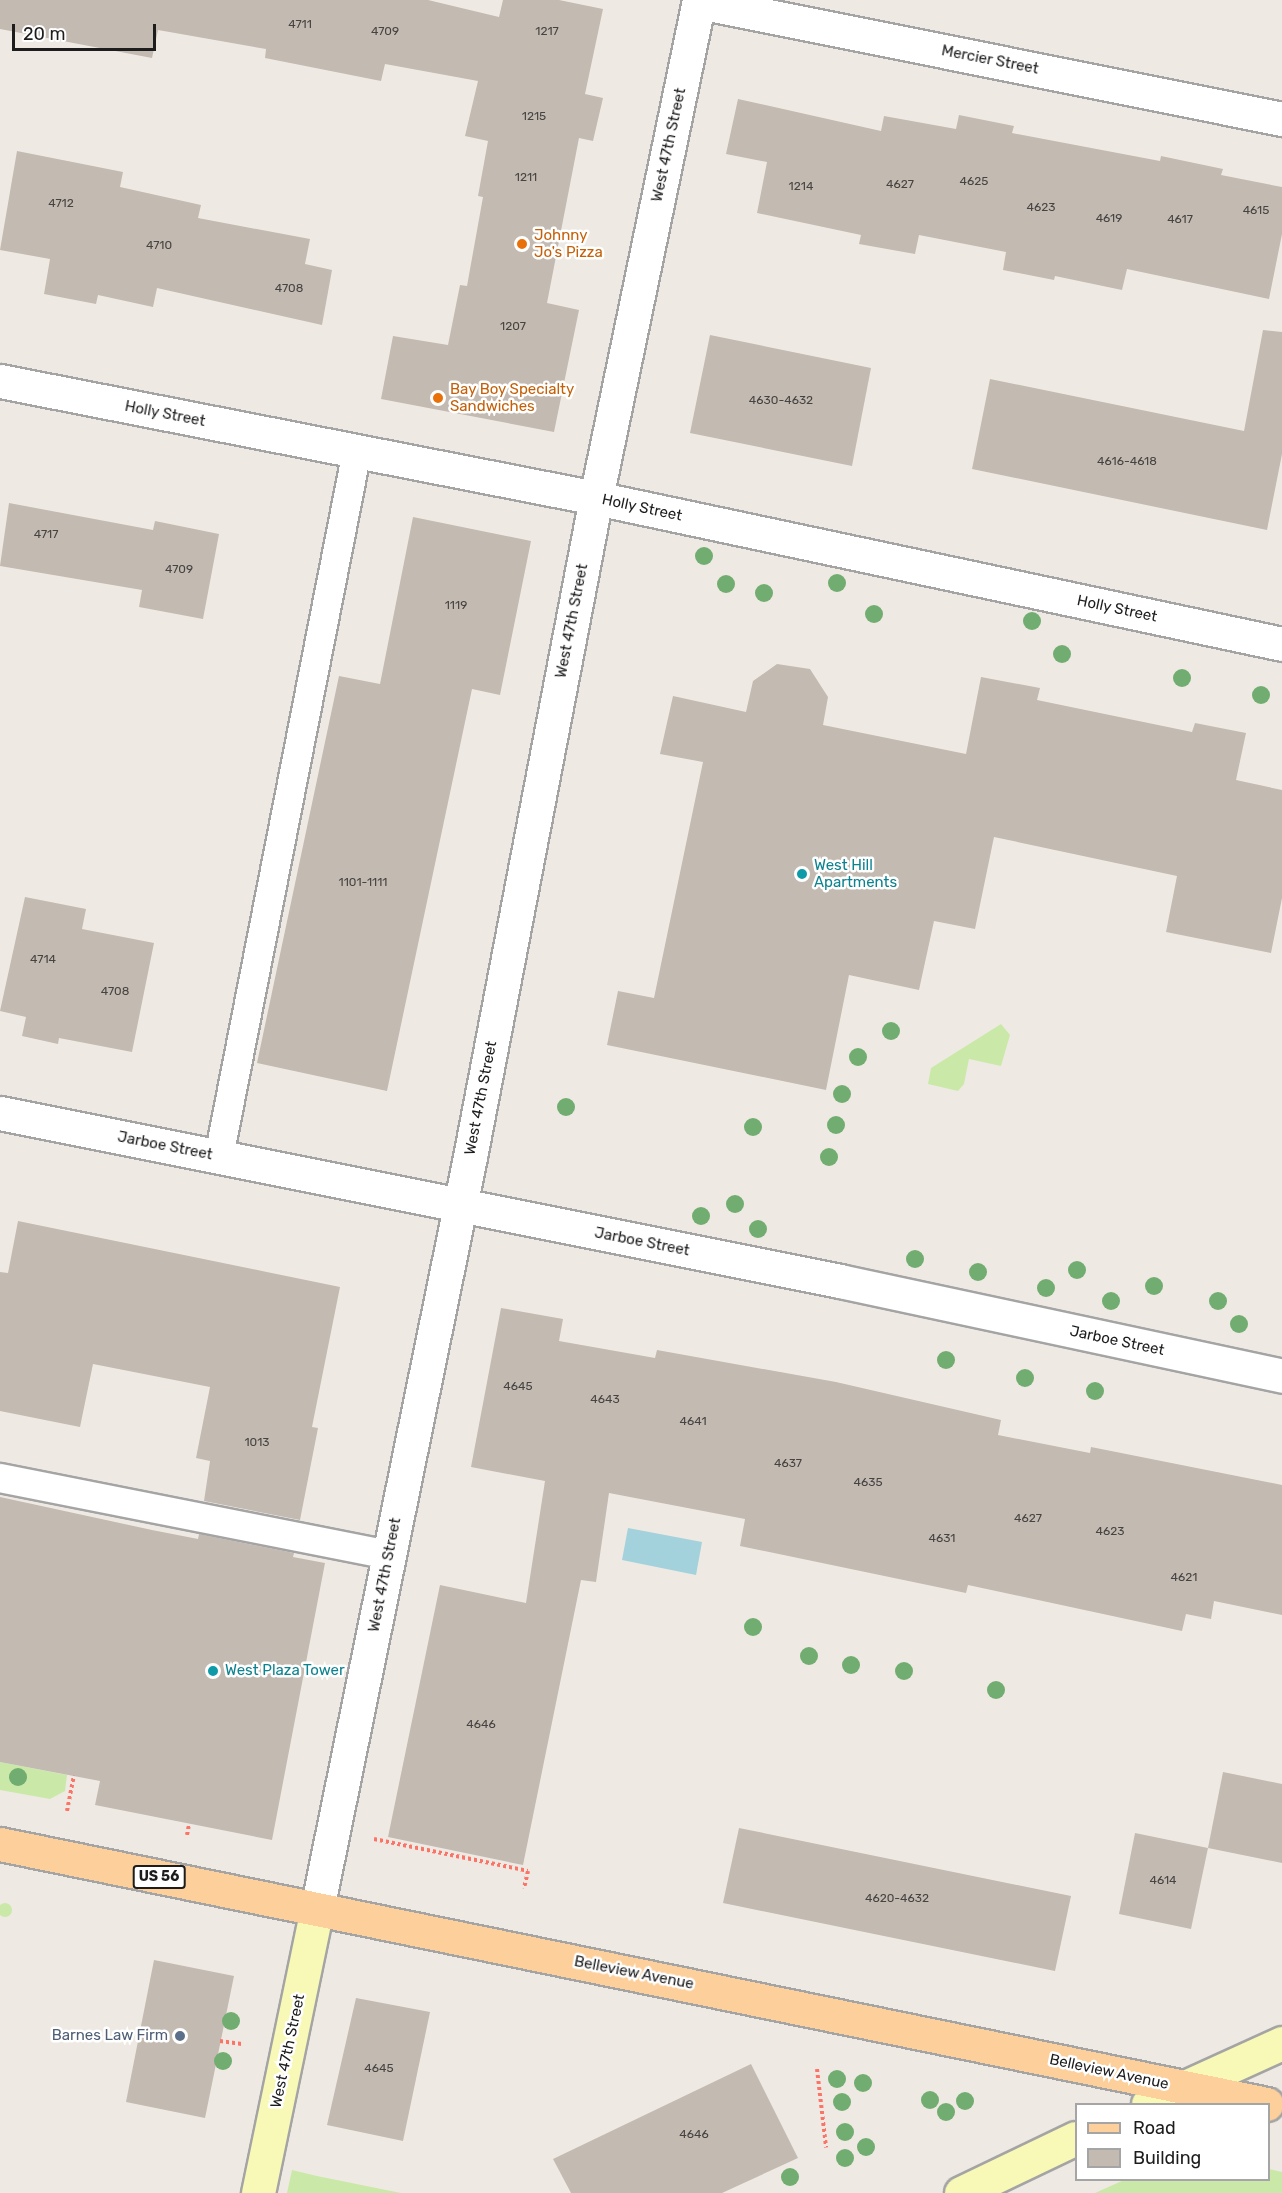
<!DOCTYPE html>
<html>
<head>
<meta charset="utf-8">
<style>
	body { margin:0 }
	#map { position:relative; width:1282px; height:2193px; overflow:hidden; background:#eeeae3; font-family:Rubik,sans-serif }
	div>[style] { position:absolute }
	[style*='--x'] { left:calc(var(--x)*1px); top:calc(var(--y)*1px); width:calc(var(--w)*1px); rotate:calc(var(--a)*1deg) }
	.grass>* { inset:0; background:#cae9a8 }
	.round { border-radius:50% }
	.water>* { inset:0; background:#a3d1dc }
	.building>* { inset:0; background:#c3bab2 }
	.path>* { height:4px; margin-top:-2px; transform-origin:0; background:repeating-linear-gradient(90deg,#fa7468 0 3px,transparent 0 6px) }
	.roads { filter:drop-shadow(2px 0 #a4a4a4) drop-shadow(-2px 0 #a4a4a4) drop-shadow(0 2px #a4a4a4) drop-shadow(0 -2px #a4a4a4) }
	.lane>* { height:28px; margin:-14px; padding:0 14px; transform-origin:14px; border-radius:14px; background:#fff }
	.street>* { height:33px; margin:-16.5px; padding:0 16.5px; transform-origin:16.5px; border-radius:16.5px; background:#fff }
	.secondary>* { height:33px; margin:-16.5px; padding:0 16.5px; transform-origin:16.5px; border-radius:16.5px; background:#f8f9b6 }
	.primary>* { height:33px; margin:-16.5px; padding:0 16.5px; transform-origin:16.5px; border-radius:16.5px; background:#fccf9b }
	.trees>* { width:18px; height:18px; margin:-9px; border-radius:50%; background:#71ad70 }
	.dots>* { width:16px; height:16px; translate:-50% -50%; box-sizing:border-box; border:3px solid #fff; border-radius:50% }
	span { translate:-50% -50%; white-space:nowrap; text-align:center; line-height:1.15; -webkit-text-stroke:5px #fff; paint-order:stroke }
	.number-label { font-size:12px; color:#464442 }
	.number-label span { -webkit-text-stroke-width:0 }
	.shield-label span { padding:2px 4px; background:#fff; border:2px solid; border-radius:4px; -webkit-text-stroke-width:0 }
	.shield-label { font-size:14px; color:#1d1d1d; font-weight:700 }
	.street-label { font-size:15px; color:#1d1d1d }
	.food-label { font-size:15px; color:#c56008 }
	.left { translate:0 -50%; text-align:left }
	.culture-label { font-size:15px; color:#0d838f }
	.service-label { font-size:15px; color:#4e5e75 }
	.right { translate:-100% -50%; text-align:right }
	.legend { position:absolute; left:1075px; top:2103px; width:195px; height:78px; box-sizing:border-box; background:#fff; border:2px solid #a5a5a5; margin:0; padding:8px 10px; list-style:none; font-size:18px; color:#1d1d1d }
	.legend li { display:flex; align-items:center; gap:12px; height:30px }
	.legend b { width:30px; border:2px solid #a5a5a5 }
	.scale { position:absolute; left:12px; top:24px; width:144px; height:27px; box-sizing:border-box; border:3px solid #1d1d1d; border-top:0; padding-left:8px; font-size:18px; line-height:21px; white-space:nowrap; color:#1d1d1d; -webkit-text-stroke:4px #fff; paint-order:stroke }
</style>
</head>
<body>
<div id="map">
	<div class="grass">
		<div style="clip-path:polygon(1001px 1024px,1010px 1035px,1001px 1066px,969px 1059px,964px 1084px,958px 1091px,928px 1084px,931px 1068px)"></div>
		<div style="clip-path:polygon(0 1762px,67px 1775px,65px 1791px,50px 1799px,0 1790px)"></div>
		<div class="round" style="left:-2px;top:1903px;width:14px;height:14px"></div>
		<div style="clip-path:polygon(1269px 2169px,1282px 2172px,1282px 2193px,1095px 2193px,1124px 2180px,1268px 2180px)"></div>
		<div style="clip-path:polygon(292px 2170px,317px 2176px,401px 2193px,287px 2193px)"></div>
	</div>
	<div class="water">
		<div style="clip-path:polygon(628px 1528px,702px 1542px,696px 1575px,622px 1560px)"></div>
	</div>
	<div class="building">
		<div style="clip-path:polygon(0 0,428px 0,499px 17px,503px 0,559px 0,603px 9px,585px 94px,603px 98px,593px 141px,579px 138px,547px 303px,579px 310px,554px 432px,381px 399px,393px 336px,448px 345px,460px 285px,467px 286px,483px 197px,478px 196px,488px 141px,465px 136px,478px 81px,385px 64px,381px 81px,265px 58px,266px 49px,158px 30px,152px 58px,0 29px)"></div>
		<div style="clip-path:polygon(738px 99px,881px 131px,884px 116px,956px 129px,959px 115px,1014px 126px,1012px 133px,1160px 161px,1161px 156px,1223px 169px,1221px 175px,1282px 187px,1282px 234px,1269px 299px,1127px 269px,1122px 290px,1055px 276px,1054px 280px,1003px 270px,1006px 252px,919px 235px,915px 254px,859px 244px,861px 235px,757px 213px,767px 162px,726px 154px)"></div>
		<div style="clip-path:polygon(17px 151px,123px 172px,120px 187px,201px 205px,198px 218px,310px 239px,305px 264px,332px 270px,322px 325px,157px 288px,153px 307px,98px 295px,96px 304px,44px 294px,50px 259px,0 250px)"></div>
		<div style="clip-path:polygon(1263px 330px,1282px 332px,1282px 454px,1267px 530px,972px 469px,990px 379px,1244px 431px)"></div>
		<div style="clip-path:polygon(710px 335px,871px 368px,852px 466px,690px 433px)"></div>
		<div style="clip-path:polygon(9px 503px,153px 530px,155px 521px,219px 534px,203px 619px,139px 607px,142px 590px,0 566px)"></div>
		<div style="clip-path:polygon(413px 517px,531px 541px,500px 695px,472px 689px,387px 1091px,257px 1063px,339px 676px,380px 684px)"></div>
		<div style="clip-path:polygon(777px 664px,810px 669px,828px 697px,823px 725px,966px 754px,981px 677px,1040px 688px,1037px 700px,1192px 732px,1195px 723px,1246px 733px,1236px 780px,1282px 790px,1282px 898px,1271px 953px,1166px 932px,1177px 876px,994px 837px,975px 929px,934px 921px,919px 990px,849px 975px,826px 1090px,607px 1045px,618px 991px,654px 998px,703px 762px,660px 754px,673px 696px,746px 712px,753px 681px)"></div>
		<div style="clip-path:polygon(25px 897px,86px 909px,82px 929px,154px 943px,132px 1052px,59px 1038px,58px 1044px,22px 1036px,26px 1017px,0 1011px)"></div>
		<div style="clip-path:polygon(18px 1221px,340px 1287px,312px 1427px,318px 1428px,300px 1520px,204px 1501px,210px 1461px,196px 1458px,210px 1387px,93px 1364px,80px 1427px,0 1411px,0 1272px,8px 1273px)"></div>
		<div style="clip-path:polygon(501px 1308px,563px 1319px,559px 1341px,655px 1358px,657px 1350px,836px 1382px,1001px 1420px,998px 1435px,1090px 1453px,1091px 1447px,1282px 1485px,1282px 1615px,1214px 1601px,1211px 1619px,1186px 1614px,1182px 1631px,968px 1585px,966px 1593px,740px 1546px,745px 1519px,609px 1493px,596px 1582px,581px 1580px,523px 1865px,388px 1837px,440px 1585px,526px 1603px,545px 1481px,471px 1467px)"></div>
		<div style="clip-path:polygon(0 1497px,152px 1530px,198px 1539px,199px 1534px,294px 1553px,293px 1557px,325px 1563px,272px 1840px,95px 1805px,100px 1781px,0 1762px)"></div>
		<div style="clip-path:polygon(1223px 1772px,1282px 1784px,1282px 1863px,1208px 1848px)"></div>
		<div style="clip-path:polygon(739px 1828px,1071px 1896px,1055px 1971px,723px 1903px)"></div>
		<div style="clip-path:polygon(1135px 1833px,1208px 1848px,1191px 1929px,1119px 1914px)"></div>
		<div style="clip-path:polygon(154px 1960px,234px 1976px,205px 2118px,126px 2102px)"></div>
		<div style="clip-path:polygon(356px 1998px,430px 2012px,403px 2141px,327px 2125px)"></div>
		<div style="clip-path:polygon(751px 2064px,798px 2158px,722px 2193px,571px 2193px,553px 2159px)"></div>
	</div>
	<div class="path">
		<div style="--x:67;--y:1811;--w:36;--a:-79"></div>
		<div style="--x:187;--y:1835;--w:10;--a:-79"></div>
		<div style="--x:374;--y:1839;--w:157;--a:11.7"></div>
		<div style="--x:528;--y:1871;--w:18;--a:103"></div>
		<div style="--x:220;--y:2041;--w:22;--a:8"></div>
		<div style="--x:817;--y:2069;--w:79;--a:83.4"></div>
	</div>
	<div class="roads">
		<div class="lane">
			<div style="--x:219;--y:1157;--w:719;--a:-78.94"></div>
			<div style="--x:0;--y:1478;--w:398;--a:11.2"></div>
		</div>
		<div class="street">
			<div style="--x:699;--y:2;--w:595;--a:11.35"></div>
			<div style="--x:0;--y:381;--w:607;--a:11.11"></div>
			<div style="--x:596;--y:498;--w:701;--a:12.01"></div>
			<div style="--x:0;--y:1113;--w:857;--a:11.31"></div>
			<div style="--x:840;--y:1281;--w:452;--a:12.1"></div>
			<div style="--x:317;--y:1909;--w:767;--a:-78.5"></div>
			<div style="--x:470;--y:1157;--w:671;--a:-79.18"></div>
			<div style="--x:596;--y:498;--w:509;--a:-78.31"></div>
		</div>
		<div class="secondary">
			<div style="--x:1148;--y:2104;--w:147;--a:-24.5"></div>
			<div style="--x:258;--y:2193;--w:290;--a:-78.3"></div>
			<div style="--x:961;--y:2193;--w:127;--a:-25.6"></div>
		</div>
		<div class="primary">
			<div style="--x:0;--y:1844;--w:1293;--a:11.6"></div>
		</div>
	</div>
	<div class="trees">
		<div style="left:704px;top:556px"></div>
		<div style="left:837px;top:583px"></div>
		<div style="left:726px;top:584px"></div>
		<div style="left:764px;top:593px"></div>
		<div style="left:874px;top:614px"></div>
		<div style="left:1032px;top:621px"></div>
		<div style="left:1062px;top:654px"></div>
		<div style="left:1182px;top:678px"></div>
		<div style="left:1261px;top:695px"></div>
		<div style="left:891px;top:1031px"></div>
		<div style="left:858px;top:1057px"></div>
		<div style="left:842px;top:1094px"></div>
		<div style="left:566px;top:1107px"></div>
		<div style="left:836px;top:1125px"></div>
		<div style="left:753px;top:1127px"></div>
		<div style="left:829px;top:1157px"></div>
		<div style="left:735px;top:1204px"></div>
		<div style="left:701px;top:1216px"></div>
		<div style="left:758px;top:1229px"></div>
		<div style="left:915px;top:1259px"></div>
		<div style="left:1077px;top:1270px"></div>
		<div style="left:978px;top:1272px"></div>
		<div style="left:1154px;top:1286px"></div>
		<div style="left:1046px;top:1288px"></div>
		<div style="left:1111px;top:1301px"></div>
		<div style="left:1218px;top:1301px"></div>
		<div style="left:1239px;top:1324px"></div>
		<div style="left:946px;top:1360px"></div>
		<div style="left:1025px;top:1378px"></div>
		<div style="left:1095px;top:1391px"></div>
		<div style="left:753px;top:1627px"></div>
		<div style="left:809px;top:1656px"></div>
		<div style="left:851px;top:1665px"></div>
		<div style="left:904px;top:1671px"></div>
		<div style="left:996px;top:1690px"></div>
		<div style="left:18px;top:1777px"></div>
		<div style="left:231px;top:2021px"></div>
		<div style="left:223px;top:2061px"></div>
		<div style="left:837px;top:2079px"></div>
		<div style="left:863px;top:2083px"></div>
		<div style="left:930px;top:2100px"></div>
		<div style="left:965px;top:2101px"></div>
		<div style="left:842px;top:2102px"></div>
		<div style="left:946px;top:2112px"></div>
		<div style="left:845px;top:2132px"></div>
		<div style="left:866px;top:2147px"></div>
		<div style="left:845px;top:2158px"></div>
		<div style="left:790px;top:2177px"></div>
	</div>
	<div class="dots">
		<div style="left:522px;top:244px;background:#e8710a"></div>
		<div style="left:438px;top:398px;background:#e8710a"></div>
		<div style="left:802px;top:874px;background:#0f9aa8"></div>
		<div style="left:213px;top:1671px;background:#0f9aa8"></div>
		<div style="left:180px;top:2036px;background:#5c6f8a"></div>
	</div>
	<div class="number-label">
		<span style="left:300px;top:25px">4711</span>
		<span style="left:385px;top:32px">4709</span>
		<span style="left:547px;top:32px">1217</span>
		<span style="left:534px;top:117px">1215</span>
		<span style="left:526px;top:178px">1211</span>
		<span style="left:974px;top:182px">4625</span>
		<span style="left:900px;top:185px">4627</span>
		<span style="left:801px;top:187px">1214</span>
		<span style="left:61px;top:204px">4712</span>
		<span style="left:1041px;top:208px">4623</span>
		<span style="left:1256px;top:211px">4615</span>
		<span style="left:1109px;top:219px">4619</span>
		<span style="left:1180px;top:220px">4617</span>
		<span style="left:159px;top:246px">4710</span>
		<span style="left:289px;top:289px">4708</span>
		<span style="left:513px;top:327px">1207</span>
		<span style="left:781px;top:401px">4630-4632</span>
		<span style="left:1127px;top:462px">4616-4618</span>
		<span style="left:46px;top:535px">4717</span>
		<span style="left:179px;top:570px">4709</span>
		<span style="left:456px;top:606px">1119</span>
		<span style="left:363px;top:883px">1101-1111</span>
		<span style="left:43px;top:960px">4714</span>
		<span style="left:115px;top:992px">4708</span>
		<span style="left:518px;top:1387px">4645</span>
		<span style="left:605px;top:1400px">4643</span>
		<span style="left:693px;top:1422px">4641</span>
		<span style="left:257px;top:1443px">1013</span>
		<span style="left:788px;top:1464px">4637</span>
		<span style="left:868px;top:1483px">4635</span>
		<span style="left:1028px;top:1519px">4627</span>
		<span style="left:1110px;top:1532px">4623</span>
		<span style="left:942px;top:1539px">4631</span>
		<span style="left:1184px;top:1578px">4621</span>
		<span style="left:481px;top:1725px">4646</span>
		<span style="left:1163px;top:1881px">4614</span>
		<span style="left:897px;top:1899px">4620-4632</span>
		<span style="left:379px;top:2069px">4645</span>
		<span style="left:694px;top:2135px">4646</span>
	</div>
	<div class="shield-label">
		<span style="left:159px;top:1877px">US 56</span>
	</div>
	<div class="street-label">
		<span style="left:990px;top:60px;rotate:11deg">Mercier Street</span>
		<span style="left:669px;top:145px;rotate:-78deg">West 47th Street</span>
		<span style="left:165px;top:414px;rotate:11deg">Holly Street</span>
		<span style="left:642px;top:508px;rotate:12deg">Holly Street</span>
		<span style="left:1117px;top:609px;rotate:12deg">Holly Street</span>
		<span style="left:572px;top:621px;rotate:-79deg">West 47th Street</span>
		<span style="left:481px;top:1098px;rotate:-79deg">West 47th Street</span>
		<span style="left:165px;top:1146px;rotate:11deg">Jarboe Street</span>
		<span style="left:642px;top:1242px;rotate:11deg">Jarboe Street</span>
		<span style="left:1117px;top:1341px;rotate:12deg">Jarboe Street</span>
		<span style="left:385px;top:1575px;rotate:-79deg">West 47th Street</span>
		<span style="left:634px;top:1973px;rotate:11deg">Belleview Avenue</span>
		<span style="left:288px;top:2051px;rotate:-78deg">West 47th Street</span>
		<span style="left:1109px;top:2072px;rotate:12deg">Belleview Avenue</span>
	</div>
	<div class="food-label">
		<span class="left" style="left:534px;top:244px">Johnny<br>Jo's Pizza</span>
		<span class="left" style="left:450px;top:398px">Bay Boy Specialty<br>Sandwiches</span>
	</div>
	<div class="culture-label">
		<span class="left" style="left:814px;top:874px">West Hill<br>Apartments</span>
		<span class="left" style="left:225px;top:1671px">West Plaza Tower</span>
	</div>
	<div class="service-label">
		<span class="right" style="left:168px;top:2036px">Barnes Law Firm</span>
	</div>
	<ul class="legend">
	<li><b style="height:8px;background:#fccf9b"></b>Road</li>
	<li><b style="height:16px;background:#c3bab2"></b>Building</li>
	</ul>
	<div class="scale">20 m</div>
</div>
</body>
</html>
